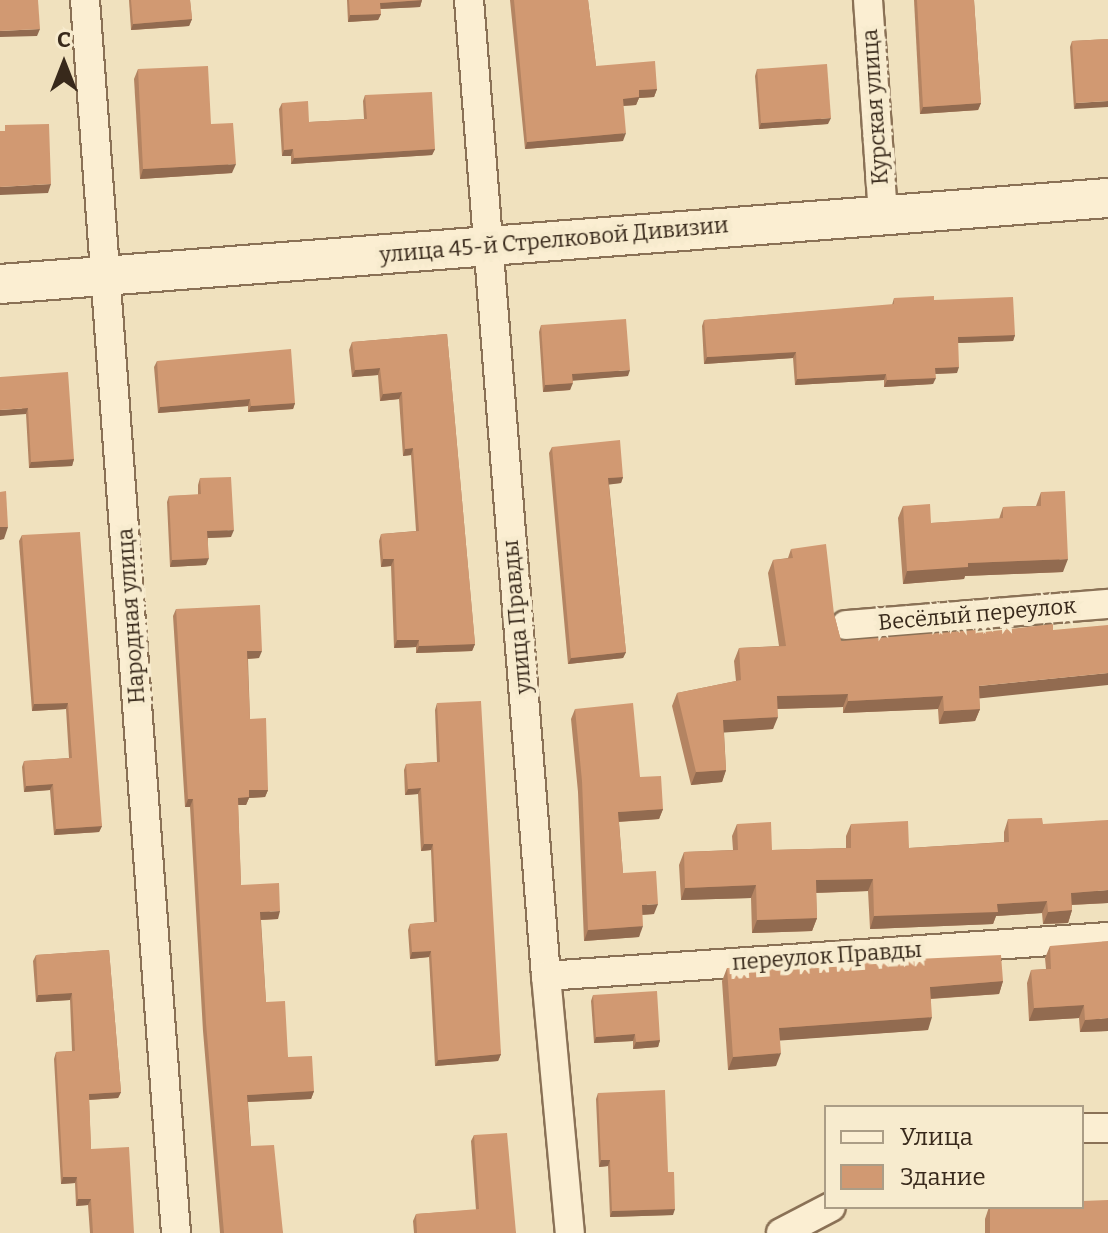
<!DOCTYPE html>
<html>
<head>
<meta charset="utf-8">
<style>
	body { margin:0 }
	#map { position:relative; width:1108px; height:1233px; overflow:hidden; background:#f0e1be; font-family:Bitter,serif }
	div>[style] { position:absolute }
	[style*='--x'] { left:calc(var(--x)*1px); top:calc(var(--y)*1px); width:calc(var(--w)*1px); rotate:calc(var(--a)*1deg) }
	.roads { filter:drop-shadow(2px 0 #8a7156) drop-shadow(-2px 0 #8a7156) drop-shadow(0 2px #8a7156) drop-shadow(0 -2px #8a7156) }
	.street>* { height:28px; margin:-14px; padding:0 14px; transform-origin:14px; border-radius:14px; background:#fbeed2 }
	.secondary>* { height:38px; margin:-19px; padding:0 19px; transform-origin:19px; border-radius:19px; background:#fbeed2 }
	.wall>* { inset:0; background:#b48462 }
	.shaded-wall>* { inset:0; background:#926b50 }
	.building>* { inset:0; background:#d19972 }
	span { translate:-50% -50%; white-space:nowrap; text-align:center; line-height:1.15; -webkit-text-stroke:8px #f7ebce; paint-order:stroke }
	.street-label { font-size:22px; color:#38291b }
	.legend { position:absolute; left:824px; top:1105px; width:260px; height:104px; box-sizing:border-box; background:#f7ebce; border:2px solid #ab9d86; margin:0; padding:10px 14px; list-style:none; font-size:24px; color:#38291b }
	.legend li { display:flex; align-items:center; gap:16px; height:40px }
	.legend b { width:40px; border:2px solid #ab9d86 }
	.north { position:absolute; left:24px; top:24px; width:80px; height:80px; -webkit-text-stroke:6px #f7ebce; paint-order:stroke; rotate:0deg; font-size:22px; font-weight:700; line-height:32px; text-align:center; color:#38291b }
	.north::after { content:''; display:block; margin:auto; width:28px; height:36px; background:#38291b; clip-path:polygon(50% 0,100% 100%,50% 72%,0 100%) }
</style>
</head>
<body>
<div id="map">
	<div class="roads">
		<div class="street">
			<div style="--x:85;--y:0;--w:1236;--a:85.78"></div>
			<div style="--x:469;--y:0;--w:979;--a:85.49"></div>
			<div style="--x:546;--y:976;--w:258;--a:84.7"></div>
			<div style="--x:868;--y:0;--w:215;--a:86"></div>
			<div style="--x:846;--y:625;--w:263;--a:-4.6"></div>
			<div style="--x:546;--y:976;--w:563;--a:-3.97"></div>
			<div style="--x:1082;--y:1128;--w:26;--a:0"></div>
			<div style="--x:781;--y:1233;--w:56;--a:-27.5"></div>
		</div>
		<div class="secondary">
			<div style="--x:0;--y:284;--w:1111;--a:-4.44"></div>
		</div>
	</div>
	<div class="wall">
		<div style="clip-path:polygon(129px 0,190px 0,192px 19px,189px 26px,131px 30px)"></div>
		<div style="clip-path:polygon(347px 0,422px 0,420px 7px,380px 9px,381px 14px,378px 20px,348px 22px)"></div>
		<div style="clip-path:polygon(510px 0,588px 0,596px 66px,657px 89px,654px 97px,639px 98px,636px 105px,623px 106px,623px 141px,525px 149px)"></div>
		<div style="clip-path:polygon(914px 0,974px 0,981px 103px,978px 110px,920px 114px)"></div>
		<div style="clip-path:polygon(1108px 39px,1074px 109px,1070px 47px,1072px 41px)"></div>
		<div style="clip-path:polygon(138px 69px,211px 124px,232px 173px,140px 179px,134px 79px)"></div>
		<div style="clip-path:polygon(757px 69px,828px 124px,759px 129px,755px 76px)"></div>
		<div style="clip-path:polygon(365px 95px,435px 149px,432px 155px,291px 164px,291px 156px,282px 156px,279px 109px,282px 103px,309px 122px,364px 119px,363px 101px)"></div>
		<div style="clip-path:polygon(894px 298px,934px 300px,1015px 335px,1013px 341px,958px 343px,957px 373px,935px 374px,933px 384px,884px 387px,884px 380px,795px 385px,793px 358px,704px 364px,702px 326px,704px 320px,892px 305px)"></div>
		<div style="clip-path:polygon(541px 325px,628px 376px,573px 380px,570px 390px,543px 392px,539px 332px)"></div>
		<div style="clip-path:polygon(447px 334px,475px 644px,472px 651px,416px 653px,416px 647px,394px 648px,391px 566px,381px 567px,379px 541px,381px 534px,416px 531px,411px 455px,403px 456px,399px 399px,380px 401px,378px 375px,352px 377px,349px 350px,352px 342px)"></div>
		<div style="clip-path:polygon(157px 361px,295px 403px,293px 409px,248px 412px,248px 406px,158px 413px,154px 367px)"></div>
		<div style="clip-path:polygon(0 377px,74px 459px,72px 466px,29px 468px,26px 414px)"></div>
		<div style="clip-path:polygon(552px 447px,623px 477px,621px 483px,609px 484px,626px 652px,623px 658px,568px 664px,549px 453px)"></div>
		<div style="clip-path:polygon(200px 478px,231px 537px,208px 538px,206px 565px,170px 567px,167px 502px,169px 496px,198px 495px,198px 485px)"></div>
		<div style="clip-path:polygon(1041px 492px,1063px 572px,965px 576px,964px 579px,903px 584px,898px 518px,903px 506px,931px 523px,999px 519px,1003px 507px,1036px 506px)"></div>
		<div style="clip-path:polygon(22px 535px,102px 826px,99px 832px,54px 835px,50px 790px,24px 792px,22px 767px,24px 761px,69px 758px,66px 709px,32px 711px,19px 541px)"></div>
		<div style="clip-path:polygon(791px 549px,834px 614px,841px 641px,979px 698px,980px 709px,975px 721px,939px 724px,938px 709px,843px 713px,843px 707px,777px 709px,773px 729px,724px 732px,726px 770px,722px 782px,691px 785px,672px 706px,677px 693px,736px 681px,734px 661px,739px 648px,779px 646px,768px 573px,773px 560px,788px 558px)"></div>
		<div style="clip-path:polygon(176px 609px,259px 658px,248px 659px,250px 719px,268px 790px,265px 797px,249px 798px,246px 805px,238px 805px,241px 885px,278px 919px,261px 920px,266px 1002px,288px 1057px,314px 1091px,311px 1099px,248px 1102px,251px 1146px,283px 1233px,220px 1233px,203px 1031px,190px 807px,185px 807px,173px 616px)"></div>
		<div style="clip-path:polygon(437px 703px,501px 1054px,498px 1061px,435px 1066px,429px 957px,410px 959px,408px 930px,410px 924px,434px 922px,431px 850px,421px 851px,418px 794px,405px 795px,404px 770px,406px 764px,437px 762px,435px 710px)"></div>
		<div style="clip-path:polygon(575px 709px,640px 777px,663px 809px,659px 819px,619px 822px,623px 873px,654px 914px,642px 915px,639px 937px,584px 941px,578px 792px,571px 719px)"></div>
		<div style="clip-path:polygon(1008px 819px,1043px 824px,1108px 903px,1072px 905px,1072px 910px,1068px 923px,1043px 924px,1042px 913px,996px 916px,993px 924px,870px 929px,868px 891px,816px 893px,817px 918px,812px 931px,752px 933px,751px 898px,681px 900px,679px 865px,684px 852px,733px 850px,732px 836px,737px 824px,772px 850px,846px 848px,846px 836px,851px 824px,909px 848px,1004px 842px,1004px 832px)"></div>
		<div style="clip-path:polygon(1050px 946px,1108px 1031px,1080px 1032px,1079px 1018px,1029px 1021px,1027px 983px,1031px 970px,1046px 969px,1045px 958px)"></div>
		<div style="clip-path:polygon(109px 950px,121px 1092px,118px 1098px,89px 1100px,91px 1149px,134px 1233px,90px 1233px,88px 1205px,76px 1206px,75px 1183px,61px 1184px,54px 1059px,56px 1052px,72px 1051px,70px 1000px,36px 1002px,33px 961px,36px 955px)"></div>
		<div style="clip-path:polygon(727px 968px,1003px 981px,999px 994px,931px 999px,928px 1030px,780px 1040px,776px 1066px,728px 1070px,722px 981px)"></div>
		<div style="clip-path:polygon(593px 995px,660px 1040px,658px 1047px,633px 1049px,633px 1041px,594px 1043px,591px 1001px)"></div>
		<div style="clip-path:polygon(598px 1093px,668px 1172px,673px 1215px,610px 1217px,608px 1166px,599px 1167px,596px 1099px)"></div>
		<div style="clip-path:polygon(474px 1135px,516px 1233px,414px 1233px,413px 1221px,416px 1214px,476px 1210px,471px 1141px)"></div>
		<div style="clip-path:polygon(989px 1207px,1108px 1233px,985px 1233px,985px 1219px)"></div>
	</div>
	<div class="shaded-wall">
		<div style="clip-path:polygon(422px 0,420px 7px,378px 9px,380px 3px)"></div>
		<div style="clip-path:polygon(381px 14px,378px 20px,348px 22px,350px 15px)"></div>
		<div style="clip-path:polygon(192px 19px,189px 26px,131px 30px,133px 24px)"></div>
		<div style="clip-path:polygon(40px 29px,37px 36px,0 37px,0 31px)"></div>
		<div style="clip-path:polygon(657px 89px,654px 97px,639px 98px,636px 105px,620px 106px,623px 99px,639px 90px)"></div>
		<div style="clip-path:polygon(1108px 101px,1108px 107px,1074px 109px,1076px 103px)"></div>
		<div style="clip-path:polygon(981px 103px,978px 110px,920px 114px,923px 107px)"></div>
		<div style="clip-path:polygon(831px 118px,828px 124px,759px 129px,761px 123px)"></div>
		<div style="clip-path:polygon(626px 133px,623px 141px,525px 149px,527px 142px)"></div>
		<div style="clip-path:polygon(293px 149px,291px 156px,282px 156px,284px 150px)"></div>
		<div style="clip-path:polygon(435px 149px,432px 155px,291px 164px,294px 158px)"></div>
		<div style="clip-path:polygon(236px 164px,232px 173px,140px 179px,143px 169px)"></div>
		<div style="clip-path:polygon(51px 184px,48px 193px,0 195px,0 187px)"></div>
		<div style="clip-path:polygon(1015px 335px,1013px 341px,956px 343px,958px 337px)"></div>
		<div style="clip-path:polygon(796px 352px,793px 358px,704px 364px,707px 357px)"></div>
		<div style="clip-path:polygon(959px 367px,957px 373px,933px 374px,935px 368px)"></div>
		<div style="clip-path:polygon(380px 368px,378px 375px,352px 377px,355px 370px)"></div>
		<div style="clip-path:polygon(630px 370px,628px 376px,570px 381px,572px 374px)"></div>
		<div style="clip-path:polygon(886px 374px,884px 380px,795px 385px,797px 379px)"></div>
		<div style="clip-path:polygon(936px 378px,933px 384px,884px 387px,887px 380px)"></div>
		<div style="clip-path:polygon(573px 383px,570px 390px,543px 392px,545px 385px)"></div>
		<div style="clip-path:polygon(402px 392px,399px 399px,380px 401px,383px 394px)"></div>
		<div style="clip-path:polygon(250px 399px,248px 406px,158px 413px,160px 407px)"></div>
		<div style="clip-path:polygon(295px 403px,293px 409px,248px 412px,251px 406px)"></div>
		<div style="clip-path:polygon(28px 408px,26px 414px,0 416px,0 410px)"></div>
		<div style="clip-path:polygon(413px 448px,411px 455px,403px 456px,405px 449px)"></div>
		<div style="clip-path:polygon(74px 459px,72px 466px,29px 468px,31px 462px)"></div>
		<div style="clip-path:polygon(623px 477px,621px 483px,606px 485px,608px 478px)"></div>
		<div style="clip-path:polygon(0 527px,8px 527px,4px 539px,0 540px)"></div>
		<div style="clip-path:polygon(234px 530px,231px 537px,205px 538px,207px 531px)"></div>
		<div style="clip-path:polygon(209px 558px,206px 565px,170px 567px,172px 560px)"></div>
		<div style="clip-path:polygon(383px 559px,394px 559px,391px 566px,381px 567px)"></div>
		<div style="clip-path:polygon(1068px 559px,1063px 572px,965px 576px,964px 579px,903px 584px,907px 571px,968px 563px)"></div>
		<div style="clip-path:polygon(397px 640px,419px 640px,416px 647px,394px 648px)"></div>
		<div style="clip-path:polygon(475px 644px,472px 651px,416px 653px,419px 646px)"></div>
		<div style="clip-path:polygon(247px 651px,262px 651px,259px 658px,244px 659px)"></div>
		<div style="clip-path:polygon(626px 652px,623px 658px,568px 664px,571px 658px)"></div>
		<div style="clip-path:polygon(1108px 673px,1108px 685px,974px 699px,979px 686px)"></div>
		<div style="clip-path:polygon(848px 694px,843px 707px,772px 709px,777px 696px)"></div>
		<div style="clip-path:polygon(943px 696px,938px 709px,843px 713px,848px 701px)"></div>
		<div style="clip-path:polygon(68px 703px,66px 709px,32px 711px,34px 704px)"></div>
		<div style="clip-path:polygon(980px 709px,975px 721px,939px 724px,944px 711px)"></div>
		<div style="clip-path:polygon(778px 717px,773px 729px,718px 733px,723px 720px)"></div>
		<div style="clip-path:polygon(726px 770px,722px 782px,691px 785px,696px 772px)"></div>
		<div style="clip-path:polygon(53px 784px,50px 790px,24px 792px,26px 786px)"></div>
		<div style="clip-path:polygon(421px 788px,418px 794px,405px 795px,408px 789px)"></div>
		<div style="clip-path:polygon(249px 790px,268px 790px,265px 797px,249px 798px,246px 805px,235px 805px,238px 798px)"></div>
		<div style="clip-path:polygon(188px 799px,193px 799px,190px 807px,185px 807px)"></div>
		<div style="clip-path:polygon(663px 809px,659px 819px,614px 822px,618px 812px)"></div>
		<div style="clip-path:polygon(102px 826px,99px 832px,54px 835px,56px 829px)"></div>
		<div style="clip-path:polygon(424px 844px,433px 844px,431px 850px,421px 851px)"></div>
		<div style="clip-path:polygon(873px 879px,868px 891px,811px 893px,816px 880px)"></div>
		<div style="clip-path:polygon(756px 885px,751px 898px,681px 900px,685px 888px)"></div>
		<div style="clip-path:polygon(1108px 890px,1108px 903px,1067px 905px,1071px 893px)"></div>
		<div style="clip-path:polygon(1047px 901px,1042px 913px,996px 916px,993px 924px,870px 929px,874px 916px,997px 904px)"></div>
		<div style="clip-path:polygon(658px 904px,654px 914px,638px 915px,642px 905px)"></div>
		<div style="clip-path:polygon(1072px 910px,1068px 923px,1043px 924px,1048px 912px)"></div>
		<div style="clip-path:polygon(280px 911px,278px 919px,258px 920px,260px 912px)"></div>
		<div style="clip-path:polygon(817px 918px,812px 931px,752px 933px,757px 920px)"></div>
		<div style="clip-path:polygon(643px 926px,639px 937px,584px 941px,588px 930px)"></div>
		<div style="clip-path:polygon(431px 951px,429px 957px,410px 959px,412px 952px)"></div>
		<div style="clip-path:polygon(1003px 981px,999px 994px,925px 999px,930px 987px)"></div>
		<div style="clip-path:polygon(72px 993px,70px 1000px,36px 1002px,38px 995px)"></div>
		<div style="clip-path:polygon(1084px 1005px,1079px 1018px,1029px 1021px,1034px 1008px)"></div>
		<div style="clip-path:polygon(932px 1017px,928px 1030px,774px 1041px,779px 1028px)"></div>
		<div style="clip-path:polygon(1108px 1018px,1108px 1031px,1080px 1032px,1085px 1020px)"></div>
		<div style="clip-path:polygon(635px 1034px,633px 1041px,594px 1043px,596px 1037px)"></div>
		<div style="clip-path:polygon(660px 1040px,658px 1047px,633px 1049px,636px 1042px)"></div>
		<div style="clip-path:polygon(781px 1053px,776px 1066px,728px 1070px,733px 1057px)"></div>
		<div style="clip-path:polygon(501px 1054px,498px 1061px,435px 1066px,438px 1060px)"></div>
		<div style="clip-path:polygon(314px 1091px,311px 1099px,244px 1102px,247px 1095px)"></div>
		<div style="clip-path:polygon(121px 1092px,118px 1098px,86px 1100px,89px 1094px)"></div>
		<div style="clip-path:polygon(601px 1160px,610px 1160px,608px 1166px,599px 1167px)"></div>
		<div style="clip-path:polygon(63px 1177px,77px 1177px,75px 1183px,61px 1184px)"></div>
		<div style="clip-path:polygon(78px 1199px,91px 1199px,88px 1205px,76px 1206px)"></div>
		<div style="clip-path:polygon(675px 1209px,673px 1215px,610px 1217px,612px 1211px)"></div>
	</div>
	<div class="building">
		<div style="clip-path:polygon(0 0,38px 0,40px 29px,0 31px)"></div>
		<div style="clip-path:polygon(131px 0,190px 0,192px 19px,133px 24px)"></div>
		<div style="clip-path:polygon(349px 0,422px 0,380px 3px,381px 14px,350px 15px)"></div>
		<div style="clip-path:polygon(514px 0,588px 0,596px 66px,655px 61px,657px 89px,639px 90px,639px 97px,623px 99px,626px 133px,527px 142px)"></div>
		<div style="clip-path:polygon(917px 0,974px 0,981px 103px,923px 107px)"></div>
		<div style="clip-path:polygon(1108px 39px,1108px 101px,1076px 103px,1072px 41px)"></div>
		<div style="clip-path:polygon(827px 64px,831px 118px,761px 123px,757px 69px)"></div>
		<div style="clip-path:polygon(208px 66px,211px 124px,233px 123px,236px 164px,143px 169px,138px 69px)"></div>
		<div style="clip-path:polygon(432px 92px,435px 149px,294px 158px,293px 149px,284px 150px,282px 103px,308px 101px,309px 122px,367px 119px,365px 95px)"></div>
		<div style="clip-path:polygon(49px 124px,51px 184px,0 187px,0 131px,5px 131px,5px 125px)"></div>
		<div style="clip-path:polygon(934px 296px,934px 300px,1013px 297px,1015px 335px,958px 337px,959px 367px,935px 368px,936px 378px,887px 380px,886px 374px,797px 379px,796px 352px,707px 357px,704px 320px,894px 304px,894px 298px)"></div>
		<div style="clip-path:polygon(626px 319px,630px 370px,572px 374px,573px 383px,545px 385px,541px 325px)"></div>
		<div style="clip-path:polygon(447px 334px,475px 644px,419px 646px,419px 640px,397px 640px,394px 559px,383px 559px,381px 534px,419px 531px,413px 448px,405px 449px,402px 392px,383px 394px,380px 368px,355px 370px,352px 342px)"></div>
		<div style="clip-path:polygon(291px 349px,295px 403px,251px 406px,250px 399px,160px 407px,157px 361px)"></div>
		<div style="clip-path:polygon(68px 372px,74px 459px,31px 462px,28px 408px,0 410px,0 377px)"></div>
		<div style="clip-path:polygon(620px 440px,623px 477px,608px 478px,626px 652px,571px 658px,552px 447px)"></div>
		<div style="clip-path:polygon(231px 477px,234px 530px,207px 531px,209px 558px,172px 560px,169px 496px,201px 494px,200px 478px)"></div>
		<div style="clip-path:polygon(6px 491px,8px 527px,0 527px,0 492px)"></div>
		<div style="clip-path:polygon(1065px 491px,1068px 559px,968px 563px,968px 567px,907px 571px,903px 506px,930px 504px,931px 523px,1003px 518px,1003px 507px,1041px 506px,1041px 492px)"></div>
		<div style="clip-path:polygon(80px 532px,102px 826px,56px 829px,53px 784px,26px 786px,24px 761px,72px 758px,68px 703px,34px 704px,22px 535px)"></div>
		<div style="clip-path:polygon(826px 544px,834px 614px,841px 641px,976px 630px,976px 633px,1053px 624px,1053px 630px,1108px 625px,1108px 673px,979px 686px,980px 709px,944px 711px,943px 696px,848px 701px,848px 694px,777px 696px,778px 717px,723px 720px,726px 770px,696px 772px,677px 693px,741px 680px,739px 648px,786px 646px,773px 560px,793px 558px,791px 549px)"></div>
		<div style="clip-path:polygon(260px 605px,262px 651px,247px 651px,250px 719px,266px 718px,268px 790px,249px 790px,249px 797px,238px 798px,241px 885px,279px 883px,280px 911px,260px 912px,266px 1002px,285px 1001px,288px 1057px,312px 1056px,314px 1091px,247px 1095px,251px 1146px,274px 1145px,283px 1233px,224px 1233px,206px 1023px,193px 799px,188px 799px,176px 609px)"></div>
		<div style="clip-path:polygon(481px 701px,501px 1054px,438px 1060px,431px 951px,412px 952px,410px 924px,437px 922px,433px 844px,424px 844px,421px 788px,408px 789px,406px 764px,440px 762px,437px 703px)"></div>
		<div style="clip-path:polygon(633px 703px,640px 777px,661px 776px,663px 809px,618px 812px,623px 873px,656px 871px,658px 904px,642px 905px,643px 926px,588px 930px,582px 781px,575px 709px)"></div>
		<div style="clip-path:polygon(1042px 818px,1043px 824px,1108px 820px,1108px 890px,1071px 893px,1072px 910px,1048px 912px,1047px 901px,997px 904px,998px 912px,874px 916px,873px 879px,816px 880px,817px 918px,757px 920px,756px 885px,685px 888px,684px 852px,738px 850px,737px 824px,771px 822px,772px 850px,851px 848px,851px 824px,908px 821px,909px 848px,1009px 842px,1008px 819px)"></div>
		<div style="clip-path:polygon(1108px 941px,1108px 1018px,1085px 1020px,1084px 1005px,1034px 1008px,1031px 970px,1051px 969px,1050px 946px)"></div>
		<div style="clip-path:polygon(109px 950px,121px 1092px,89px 1094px,91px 1149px,129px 1147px,134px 1233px,93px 1233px,91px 1199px,78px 1199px,77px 1177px,63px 1177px,56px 1052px,75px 1051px,72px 993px,38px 995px,36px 955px)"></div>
		<div style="clip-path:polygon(1001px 955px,1003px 981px,930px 987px,932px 1017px,779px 1028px,781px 1053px,733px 1057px,727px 968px)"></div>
		<div style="clip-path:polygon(657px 991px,660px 1040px,636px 1042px,635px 1034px,596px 1037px,593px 995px)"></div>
		<div style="clip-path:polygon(665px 1090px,668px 1172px,674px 1172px,675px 1209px,612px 1211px,610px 1160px,601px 1160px,598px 1093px)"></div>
		<div style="clip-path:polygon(507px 1133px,516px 1233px,417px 1233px,416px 1214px,479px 1209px,474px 1135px)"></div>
		<div style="clip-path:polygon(1108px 1200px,1108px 1233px,990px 1233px,990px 1207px,1082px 1207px,1082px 1201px)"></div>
	</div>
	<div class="street-label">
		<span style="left:875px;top:107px;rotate:-94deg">Курская улица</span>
		<span style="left:554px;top:240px;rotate:-5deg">улица 45-й Стрелковой Дивизии</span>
		<span style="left:977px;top:614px;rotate:-5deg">Весёлый переулок</span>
		<span style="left:131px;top:616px;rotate:-94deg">Народная улица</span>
		<span style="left:517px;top:617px;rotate:-95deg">улица Правды</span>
		<span style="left:827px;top:956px;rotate:-4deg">переулок Правды</span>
	</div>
	<ul class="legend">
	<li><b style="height:10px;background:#fbeed2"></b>Улица</li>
	<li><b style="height:22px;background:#d19972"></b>Здание</li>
	</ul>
	<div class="north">С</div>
</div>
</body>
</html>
